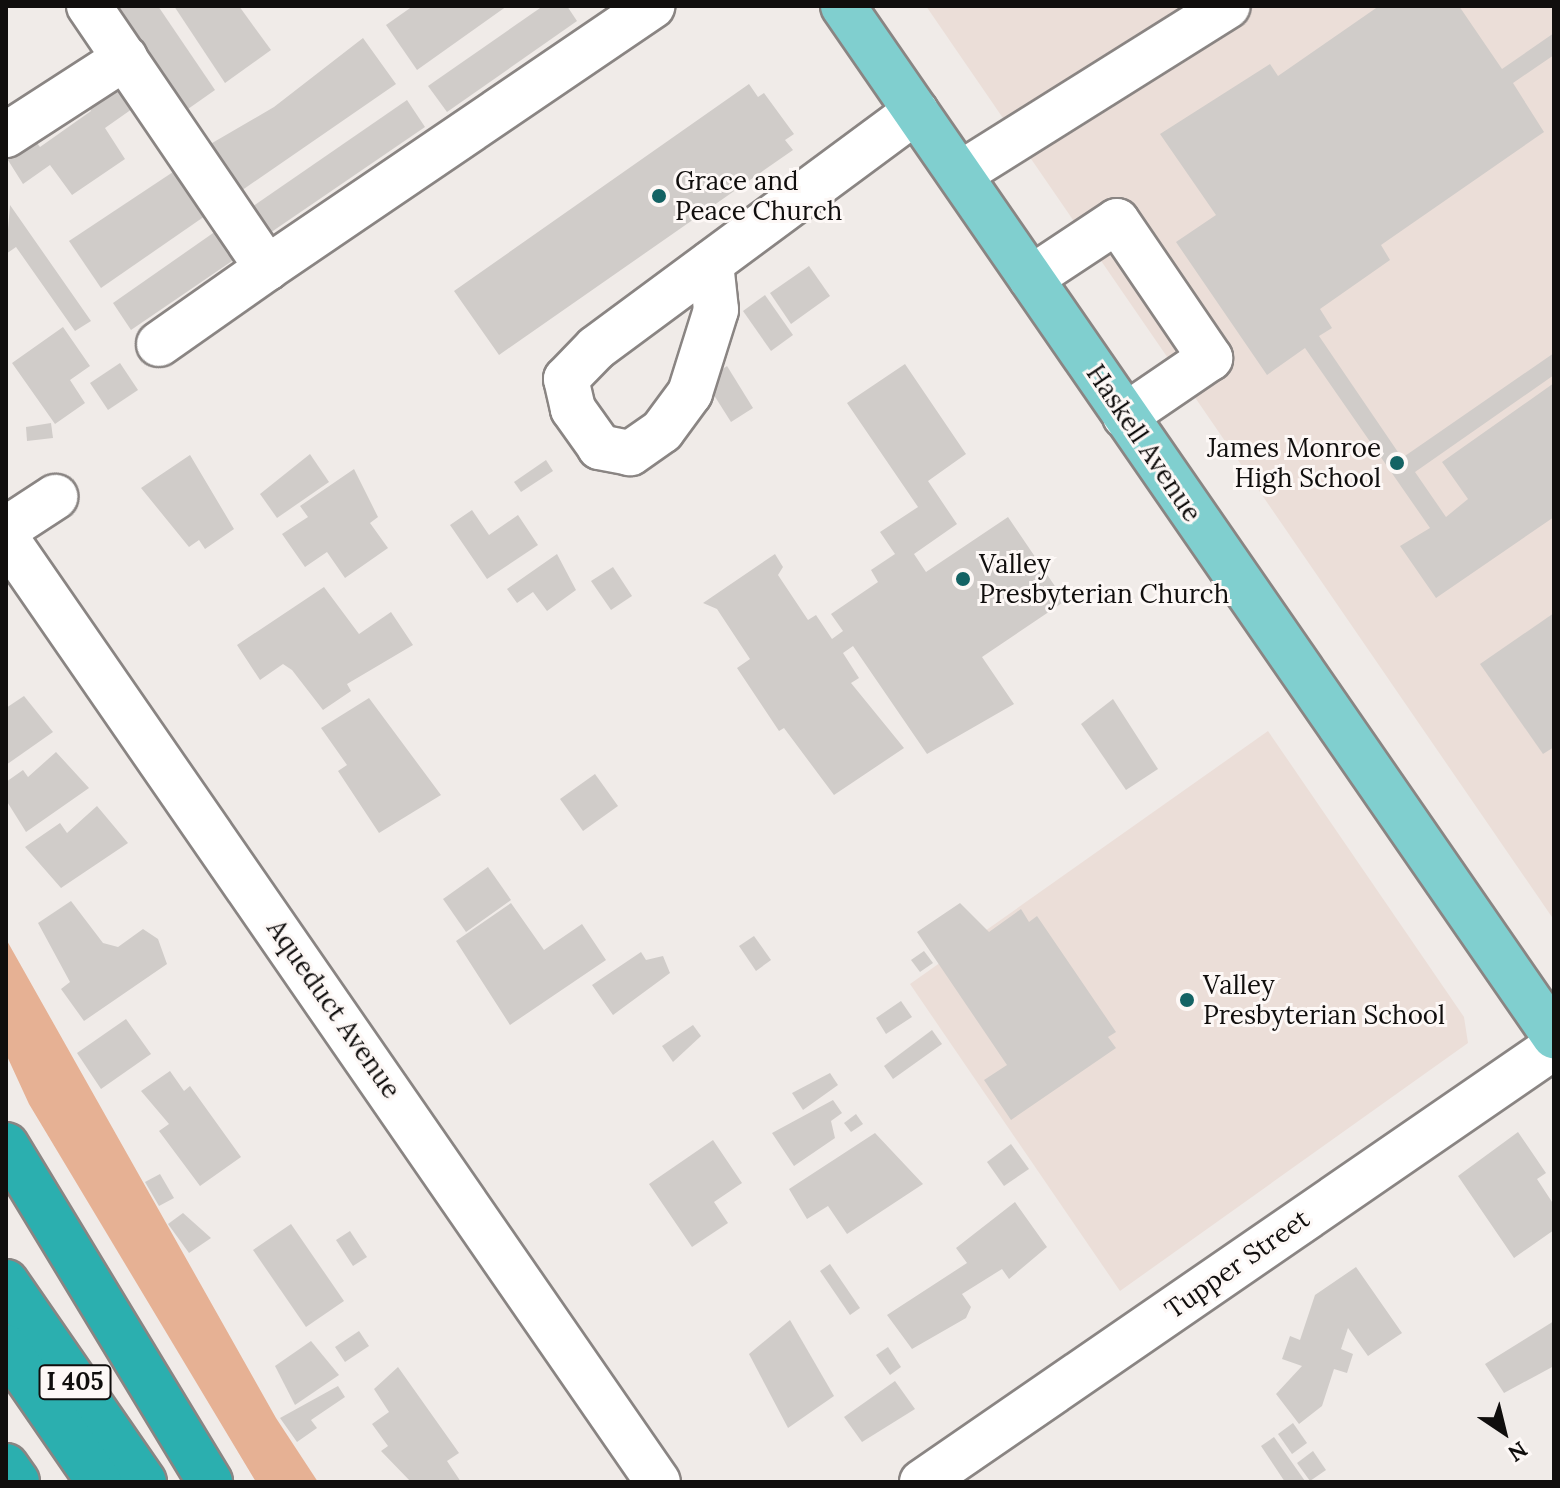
<!DOCTYPE html>
<html>
<head>
<meta charset="utf-8">
<style>
	body { margin:0 }
	#map { position:relative; width:1560px; height:1488px; overflow:hidden; background:#f0ebe8; font-family:Lora,serif }
	div>[style] { position:absolute }
	[style*='--x'] { left:calc(var(--x)*1px); top:calc(var(--y)*1px); width:calc(var(--w)*1px); rotate:calc(var(--a)*1deg) }
	.built>* { inset:0; background:#ebded8 }
	.green>* { inset:0; background:#e6b194 }
	.building>* { inset:0; background:#d0ccc9 }
	.roads { filter:drop-shadow(2px 0 #8a8583) drop-shadow(-2px 0 #8a8583) drop-shadow(0 2px #8a8583) drop-shadow(0 -2px #8a8583) }
	.minor>* { height:44px; margin:-22px; padding:0 22px; transform-origin:22px; border-radius:22px; background:#fff }
	.major>* { height:44px; margin:-22px; padding:0 22px; transform-origin:22px; border-radius:22px; background:#80cfcf }
	.highway>* { height:44px; margin:-22px; padding:0 22px; transform-origin:22px; border-radius:22px; background:#2bafaf }
	.dots>* { width:22px; height:22px; translate:-50% -50%; box-sizing:border-box; border:4px solid #fdf8f6; border-radius:50% }
	span { translate:-50% -50%; white-space:nowrap; text-align:center; line-height:1.15; -webkit-text-stroke:6px #fdf8f6; paint-order:stroke }
	.shield-label span { padding:2px 6px; background:#fdf8f6; border:2px solid; border-radius:6px; -webkit-text-stroke-width:0 }
	.shield-label { font-size:24px; color:#100e0d; font-weight:700 }
	.poi-label { font-size:26px; color:#100e0d }
	.left { translate:0 -50%; text-align:left }
	.right { translate:-100% -50%; text-align:right }
	.street-label { font-size:26px; color:#100e0d }
	.frame { position:absolute; inset:0; border:8px solid #100e0d; pointer-events:none }
	.north { position:absolute; left:1464px; top:1392px; width:80px; height:80px; -webkit-text-stroke:6px #fdf8f6; paint-order:stroke; rotate:145deg; font-size:22px; font-weight:700; line-height:32px; text-align:center; color:#100e0d }
	.north::after { content:''; display:block; margin:auto; width:28px; height:36px; background:#100e0d; clip-path:polygon(50% 0,100% 100%,50% 72%,0 100%) }
</style>
</head>
<body>
<div id="map">
	<div class="built">
		<div style="clip-path:polygon(926px 6px,1554px 6px,1554px 920px)"></div>
		<div style="clip-path:polygon(1268px 731px,1464px 1017px,1468px 1043px,1120px 1291px,910px 984px)"></div>
	</div>
	<div class="green">
		<div style="clip-path:polygon(6px 939px,276px 1418px,318px 1482px,256px 1482px,29px 1104px,6px 1054px)"></div>
	</div>
	<div class="building">
		<div style="clip-path:polygon(118px 6px,158px 6px,215px 90px,188px 109px)"></div>
		<div style="clip-path:polygon(174px 6px,239px 6px,271px 50px,225px 83px)"></div>
		<div style="clip-path:polygon(413px 6px,507px 6px,417px 70px,386px 25px)"></div>
		<div style="clip-path:polygon(543px 6px,567px 6px,577px 21px,447px 112px,428px 86px)"></div>
		<div style="clip-path:polygon(1379px 6px,1459px 6px,1502px 69px,1554px 33px,1554px 55px,1513px 83px,1544px 132px,1381px 245px,1390px 260px,1320px 309px,1332px 328px,1319px 336px,1402px 458px,1554px 353px,1554px 375px,1415px 472px,1446px 517px,1468px 499px,1442px 462px,1554px 383px,1554px 517px,1436px 598px,1400px 546px,1430px 528px,1305px 348px,1267px 375px,1176px 242px,1216px 215px,1160px 134px,1270px 64px,1278px 76px)"></div>
		<div style="clip-path:polygon(363px 38px,396px 84px,238px 193px,207px 146px,274px 107px)"></div>
		<div style="clip-path:polygon(113px 82px,132px 109px,105px 128px,125px 159px,72px 195px,50px 165px,23px 184px,6px 157px,33px 138px,40px 147px,91px 111px,85px 102px)"></div>
		<div style="clip-path:polygon(749px 84px,758px 97px,764px 93px,794px 134px,785px 140px,793px 150px,499px 355px,454px 291px)"></div>
		<div style="clip-path:polygon(407px 100px,425px 127px,267px 235px,249px 209px)"></div>
		<div style="clip-path:polygon(173px 172px,205px 216px,101px 288px,69px 241px)"></div>
		<div style="clip-path:polygon(10px 205px,91px 321px,75px 331px,16px 247px,6px 254px)"></div>
		<div style="clip-path:polygon(216px 231px,235px 259px,131px 330px,113px 303px)"></div>
		<div style="clip-path:polygon(809px 266px,830px 296px,791px 324px,770px 293px)"></div>
		<div style="clip-path:polygon(765px 295px,793px 335px,771px 351px,743px 311px)"></div>
		<div style="clip-path:polygon(63px 327px,90px 366px,70px 380px,85px 403px,55px 424px,12px 363px)"></div>
		<div style="clip-path:polygon(120px 363px,138px 390px,108px 410px,90px 383px)"></div>
		<div style="clip-path:polygon(905px 364px,966px 454px,928px 481px,957px 524px,914px 554px,926px 572px,1008px 517px,1065px 601px,982px 657px,1014px 704px,927px 754px,853px 646px,843px 653px,859px 678px,851px 683px,904px 748px,834px 795px,784px 728px,779px 731px,737px 668px,750px 659px,717px 609px,703px 603px,775px 554px,783px 567px,778px 575px,808px 620px,816px 615px,832px 639px,843px 631px,831px 614px,878px 582px,871px 570px,895px 554px,880px 532px,918px 507px,847px 403px)"></div>
		<div style="clip-path:polygon(727px 366px,753px 408px,731px 422px,705px 381px)"></div>
		<div style="clip-path:polygon(51px 423px,53px 438px,27px 441px,26px 427px)"></div>
		<div style="clip-path:polygon(310px 454px,329px 482px,277px 518px,260px 494px)"></div>
		<div style="clip-path:polygon(190px 455px,234px 529px,205px 549px,199px 540px,189px 547px,141px 488px)"></div>
		<div style="clip-path:polygon(546px 460px,553px 471px,521px 492px,514px 482px)"></div>
		<div style="clip-path:polygon(354px 469px,378px 517px,370px 523px,388px 548px,345px 578px,327px 552px,305px 567px,282px 534px,308px 517px,300px 506px)"></div>
		<div style="clip-path:polygon(472px 510px,489px 535px,518px 515px,538px 545px,487px 579px,450px 525px)"></div>
		<div style="clip-path:polygon(557px 554px,576px 590px,547px 611px,533px 592px,517px 603px,507px 589px)"></div>
		<div style="clip-path:polygon(613px 567px,632px 596px,611px 610px,591px 581px)"></div>
		<div style="clip-path:polygon(324px 587px,359px 634px,391px 612px,413px 645px,347px 684px,351px 691px,323px 710px,292px 670px,283px 664px,260px 680px,237px 645px)"></div>
		<div style="clip-path:polygon(1554px 613px,1554px 747px,1543px 754px,1480px 664px)"></div>
		<div style="clip-path:polygon(24px 696px,53px 732px,6px 765px,6px 708px)"></div>
		<div style="clip-path:polygon(369px 698px,441px 795px,379px 833px,338px 771px,347px 765px,321px 728px)"></div>
		<div style="clip-path:polygon(1113px 699px,1158px 769px,1126px 790px,1081px 724px)"></div>
		<div style="clip-path:polygon(56px 752px,89px 788px,26px 832px,6px 800px,6px 782px,23px 770px,28px 777px)"></div>
		<div style="clip-path:polygon(595px 774px,618px 806px,583px 831px,560px 799px)"></div>
		<div style="clip-path:polygon(97px 806px,128px 843px,61px 888px,25px 847px,60px 823px,67px 833px)"></div>
		<div style="clip-path:polygon(488px 867px,511px 900px,466px 932px,443px 899px)"></div>
		<div style="clip-path:polygon(71px 901px,103px 943px,118px 947px,143px 929px,158px 939px,167px 964px,84px 1021px,61px 989px,70px 982px,38px 923px)"></div>
		<div style="clip-path:polygon(511px 903px,544px 950px,582px 924px,606px 960px,510px 1025px,456px 941px)"></div>
		<div style="clip-path:polygon(960px 903px,989px 932px,1021px 909px,1029px 922px,1037px 916px,1116px 1032px,1108px 1037px,1116px 1048px,1011px 1120px,984px 1080px,1007px 1065px,917px 932px)"></div>
		<div style="clip-path:polygon(754px 936px,771px 960px,756px 971px,739px 946px)"></div>
		<div style="clip-path:polygon(924px 951px,933px 963px,920px 972px,911px 960px)"></div>
		<div style="clip-path:polygon(641px 952px,646px 960px,663px 956px,670px 973px,613px 1015px,592px 985px)"></div>
		<div style="clip-path:polygon(901px 1001px,912px 1017px,886px 1034px,876px 1018px)"></div>
		<div style="clip-path:polygon(126px 1019px,151px 1054px,101px 1089px,77px 1053px)"></div>
		<div style="clip-path:polygon(693px 1025px,701px 1036px,673px 1062px,662px 1046px)"></div>
		<div style="clip-path:polygon(932px 1030px,942px 1044px,893px 1079px,884px 1066px)"></div>
		<div style="clip-path:polygon(170px 1071px,184px 1091px,190px 1086px,241px 1157px,200px 1186px,159px 1131px,169px 1124px,141px 1091px)"></div>
		<div style="clip-path:polygon(830px 1073px,838px 1085px,803px 1110px,792px 1093px)"></div>
		<div style="clip-path:polygon(833px 1100px,842px 1113px,831px 1121px,835px 1138px,794px 1166px,772px 1133px)"></div>
		<div style="clip-path:polygon(856px 1114px,863px 1124px,851px 1132px,844px 1123px)"></div>
		<div style="clip-path:polygon(1518px 1132px,1546px 1173px,1537px 1179px,1554px 1205px,1554px 1230px,1514px 1258px,1458px 1176px)"></div>
		<div style="clip-path:polygon(875px 1133px,923px 1184px,847px 1234px,828px 1206px,807px 1219px,789px 1189px)"></div>
		<div style="clip-path:polygon(713px 1140px,742px 1183px,714px 1202px,728px 1223px,692px 1247px,649px 1184px)"></div>
		<div style="clip-path:polygon(1011px 1144px,1029px 1169px,1004px 1186px,987px 1162px)"></div>
		<div style="clip-path:polygon(160px 1174px,174px 1198px,159px 1206px,145px 1182px)"></div>
		<div style="clip-path:polygon(1015px 1202px,1047px 1247px,1009px 1279px,1002px 1269px,962px 1294px,971px 1307px,966px 1318px,912px 1349px,887px 1315px,967px 1263px,956px 1248px)"></div>
		<div style="clip-path:polygon(183px 1213px,211px 1238px,189px 1253px,168px 1224px)"></div>
		<div style="clip-path:polygon(291px 1224px,344px 1301px,306px 1327px,253px 1250px)"></div>
		<div style="clip-path:polygon(350px 1231px,367px 1257px,353px 1266px,336px 1240px)"></div>
		<div style="clip-path:polygon(830px 1264px,860px 1308px,850px 1315px,820px 1271px)"></div>
		<div style="clip-path:polygon(1356px 1267px,1402px 1333px,1368px 1356px,1348px 1328px,1341px 1349px,1353px 1354px,1347px 1373px,1334px 1369px,1322px 1406px,1299px 1424px,1276px 1394px,1302px 1366px,1282px 1359px,1290px 1336px,1300px 1340px,1315px 1295px)"></div>
		<div style="clip-path:polygon(790px 1320px,834px 1396px,788px 1428px,749px 1354px)"></div>
		<div style="clip-path:polygon(1554px 1321px,1554px 1366px,1504px 1393px,1485px 1364px)"></div>
		<div style="clip-path:polygon(359px 1331px,369px 1346px,345px 1362px,335px 1347px)"></div>
		<div style="clip-path:polygon(311px 1341px,339px 1375px,295px 1405px,275px 1366px)"></div>
		<div style="clip-path:polygon(888px 1347px,901px 1367px,890px 1375px,876px 1355px)"></div>
		<div style="clip-path:polygon(398px 1367px,459px 1453px,447px 1461px,461px 1482px,411px 1482px,381px 1451px,388px 1446px,372px 1424px,389px 1412px,374px 1389px)"></div>
		<div style="clip-path:polygon(895px 1381px,915px 1409px,862px 1442px,844px 1417px)"></div>
		<div style="clip-path:polygon(338px 1386px,345px 1397px,311px 1420px,317px 1428px,297px 1442px,280px 1418px)"></div>
		<div style="clip-path:polygon(1293px 1423px,1307px 1443px,1292px 1454px,1278px 1434px)"></div>
		<div style="clip-path:polygon(1274px 1437px,1305px 1481px,1303px 1482px,1285px 1482px,1261px 1446px)"></div>
		<div style="clip-path:polygon(1313px 1451px,1326px 1470px,1310px 1481px,1297px 1463px)"></div>
	</div>
	<div class="roads">
		<div class="minor">
			<div style="--x:89;--y:6;--w:317;--a:55.8"></div>
			<div style="--x:267;--y:268;--w:466;--a:-34.2"></div>
			<div style="--x:6;--y:135;--w:142;--a:-32.9"></div>
			<div style="--x:960;--y:174;--w:316;--a:-32.1"></div>
			<div style="--x:711;--y:263;--w:47;--a:83.9"></div>
			<div style="--x:716;--y:310;--w:87;--a:107.4"></div>
			<div style="--x:690;--y:393;--w:47;--a:126.4"></div>
			<div style="--x:662;--y:431;--w:39;--a:145"></div>
			<div style="--x:630;--y:453;--w:31;--a:-169"></div>
			<div style="--x:600;--y:447;--w:47;--a:-125.4"></div>
			<div style="--x:573;--y:409;--w:31;--a:-103"></div>
			<div style="--x:566;--y:379;--w:43;--a:-45.9"></div>
			<div style="--x:596;--y:348;--w:398;--a:-36.5"></div>
			<div style="--x:1031;--y:278;--w:103;--a:-33.5"></div>
			<div style="--x:1117;--y:221;--w:166;--a:55.8"></div>
			<div style="--x:1210;--y:358;--w:103;--a:145.7"></div>
			<div style="--x:159;--y:344;--w:132;--a:-35.1"></div>
			<div style="--x:6;--y:529;--w:59;--a:-33.1"></div>
			<div style="--x:6;--y:538;--w:1147;--a:55.37"></div>
			<div style="--x:922;--y:1482;--w:767;--a:-34.54"></div>
		</div>
		<div class="major">
			<div style="--x:843;--y:6;--w:1252;--a:55.38"></div>
		</div>
		<div class="highway">
			<div style="--x:6;--y:1145;--w:394;--a:58.8"></div>
			<div style="--x:6;--y:1282;--w:243;--a:55.4"></div>
			<div style="--x:6;--y:1347;--w:164;--a:55.4"></div>
			<div style="--x:6;--y:1466;--w:19;--a:55"></div>
		</div>
	</div>
	<div class="dots">
		<div style="left:659px;top:196px;background:#146364"></div>
		<div style="left:1397px;top:463px;background:#146364"></div>
		<div style="left:963px;top:579px;background:#146364"></div>
		<div style="left:1187px;top:1000px;background:#146364"></div>
	</div>
	<div class="shield-label">
		<span style="left:75px;top:1382px">I 405</span>
	</div>
	<div class="poi-label">
		<span class="left" style="left:675px;top:196px">Grace and<br>Peace Church</span>
		<span class="right" style="left:1381px;top:463px">James Monroe<br>High School</span>
		<span class="left" style="left:979px;top:579px">Valley<br>Presbyterian Church</span>
		<span class="left" style="left:1203px;top:1000px">Valley<br>Presbyterian School</span>
	</div>
	<div class="street-label">
		<span style="left:1144px;top:443px;rotate:56deg">Haskell Avenue</span>
		<span style="left:334px;top:1009px;rotate:55deg">Aqueduct Avenue</span>
		<span style="left:1237px;top:1264px;rotate:-35deg">Tupper Street</span>
	</div>
	<div class="frame"></div>
	<div class="north">N</div>
</div>
</body>
</html>
